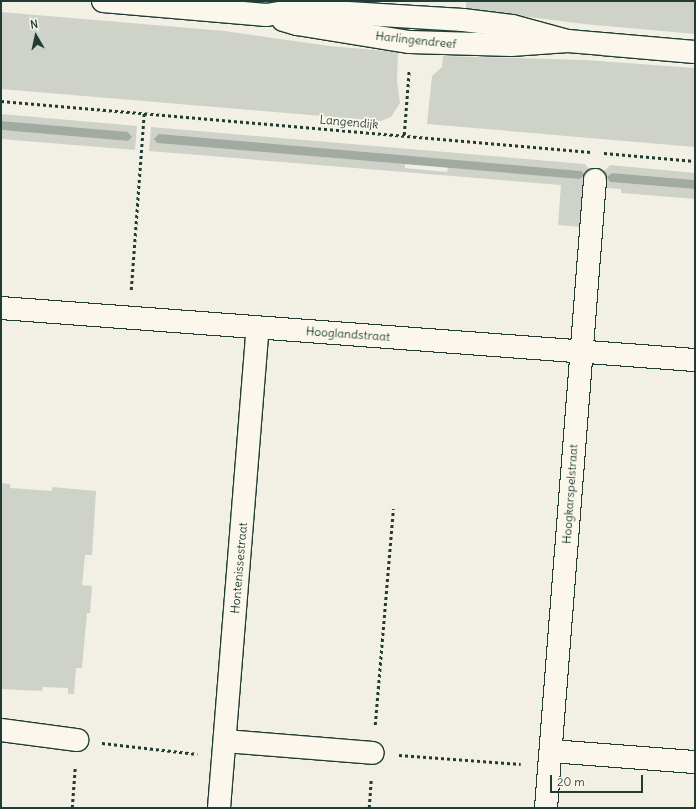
<!DOCTYPE html>
<html>
<head>
<meta charset="utf-8">
<style>
	body { margin:0 }
	#map { position:relative; width:696px; height:809px; overflow:hidden; background:#f2f0e5; font-family:Delius,sans-serif }
	div>[style] { position:absolute }
	[style*='--x'] { left:calc(var(--x)*1px); top:calc(var(--y)*1px); width:calc(var(--w)*1px); rotate:calc(var(--a)*1deg) }
	.green>* { inset:0; background:#cfd2c8 }
	.water>* { inset:0; background:#a2aba1 }
	.path>* { height:2.5px; margin-top:-1.25px; transform-origin:0; background:repeating-linear-gradient(90deg,#1f3d34 0 3px,transparent 0 6px) }
	.roads { filter:drop-shadow(1px 0 #1f3d34) drop-shadow(-1px 0 #1f3d34) drop-shadow(0 1px #1f3d34) drop-shadow(0 -1px #1f3d34) }
	.minor>* { height:22px; margin:-11px; padding:0 11px; transform-origin:11px; border-radius:11px; background:#fbf7ec }
	span { translate:-50% -50%; white-space:nowrap; text-align:center; line-height:1.15; -webkit-text-stroke:3.5px #fbf7ec; paint-order:stroke }
	.street-label { font-size:12px; color:#1f3d34 }
	.frame { position:absolute; inset:0; border:2px solid #1f3d34; pointer-events:none }
	.north { position:absolute; left:16px; top:16px; width:40px; height:40px; -webkit-text-stroke:3px #fbf7ec; paint-order:stroke; rotate:351deg; font-size:11px; font-weight:700; line-height:16px; text-align:center; color:#1f3d34 }
	.north::after { content:''; display:block; margin:auto; width:14px; height:18px; background:#1f3d34; clip-path:polygon(50% 0,100% 100%,50% 72%,0 100%) }
	.scale { position:absolute; left:550px; top:775px; width:93px; height:18px; box-sizing:border-box; border:2px solid #1f3d34; border-top:0; padding-left:5px; font-size:12px; line-height:14px; white-space:nowrap; color:#1f3d34; -webkit-text-stroke:3px #fbf7ec; paint-order:stroke }
</style>
</head>
<body>
<div id="map">
	<div class="green">
		<div style="clip-path:polygon(466px 1px,695px 1px,695px 34px,584px 24px,466px 9px)"></div>
		<div style="clip-path:polygon(1px 12px,225px 31px,329px 46px,398px 52px,397px 80px,400px 103px,391px 117px,381px 121px,1px 89px)"></div>
		<div style="clip-path:polygon(443px 56px,585px 60px,695px 68px,695px 147px,427px 124px,432px 76px,442px 67px)"></div>
		<div style="clip-path:polygon(1px 114px,137px 126px,135px 150px,1px 139px,1px 130px,128px 141px,130px 133px,1px 121px)"></div>
		<div style="clip-path:polygon(evenodd,151px 127px,585px 164px,590px 170px,585px 221px,581px 227px,558px 225px,561px 185px,149px 151px,151px 127px,157px 143px,494px 164px,581px 171px,579px 179px,448px 167px,447px 172px,405px 168px,405px 164px,157px 143px)"></div>
		<div style="clip-path:polygon(610px 165px,695px 173px,695px 180px,612px 173px,608px 179px,612px 182px,695px 189px,695px 199px,621px 193px,621px 189px,605px 188px,602px 185px,604px 171px)"></div>
		<div style="clip-path:polygon(1px 483px,10px 484px,10px 488px,52px 491px,52px 487px,96px 491px,92px 555px,85px 555px,82px 585px,92px 586px,90px 613px,87px 613px,82px 668px,76px 668px,74px 694px,68px 694px,68px 688px,43px 687px,42px 691px,1px 689px)"></div>
	</div>
	<div class="water">
		<div style="clip-path:polygon(1px 121px,128px 132px,132px 137px,128px 141px,1px 130px)"></div>
		<div style="clip-path:polygon(159px 134px,581px 171px,585px 175px,579px 179px,157px 143px,154px 139px)"></div>
		<div style="clip-path:polygon(612px 173px,695px 180px,695px 189px,610px 182px,607px 177px)"></div>
	</div>
	<div class="path">
		<div style="--x:1;--y:101;--w:592;--a:4.94"></div>
		<div style="--x:404;--y:135;--w:65;--a:-85.6"></div>
		<div style="--x:604;--y:153;--w:91;--a:5"></div>
		<div style="--x:131;--y:290;--w:177;--a:-85.8"></div>
		<div style="--x:375;--y:725;--w:217;--a:-85.2"></div>
		<div style="--x:102;--y:743;--w:96;--a:6.6"></div>
		<div style="--x:399;--y:755;--w:122;--a:4.2"></div>
		<div style="--x:72;--y:808;--w:41;--a:-85.8"></div>
		<div style="--x:369;--y:808;--w:28;--a:-86"></div>
	</div>
	<div class="roads">
		<div class="minor">
			<div style="--x:103;--y:1;--w:164;--a:4.9"></div>
			<div style="--x:266;--y:15;--w:33;--a:-9"></div>
			<div style="--x:299;--y:10;--w:164;--a:3.5"></div>
			<div style="--x:463;--y:20;--w:49;--a:7"></div>
			<div style="--x:512;--y:26;--w:58;--a:15"></div>
			<div style="--x:283;--y:20;--w:15;--a:16"></div>
			<div style="--x:297;--y:24;--w:114;--a:9.1"></div>
			<div style="--x:410;--y:42;--w:101;--a:1.7"></div>
			<div style="--x:511;--y:45;--w:57;--a:-4"></div>
			<div style="--x:568;--y:41;--w:127;--a:5"></div>
			<div style="--x:1;--y:308;--w:696;--a:4.29"></div>
			<div style="--x:1;--y:730;--w:77;--a:7.5"></div>
			<div style="--x:225;--y:741;--w:148;--a:4.6"></div>
			<div style="--x:551;--y:751;--w:144;--a:4.4"></div>
			<div style="--x:219;--y:808;--w:482;--a:-85.4"></div>
			<div style="--x:546;--y:808;--w:630;--a:-85.54"></div>
		</div>
	</div>
	<div class="street-label">
		<span style="left:416px;top:40px;rotate:6deg">Harlingendreef</span>
		<span style="left:349px;top:122px;rotate:5deg">Langendijk</span>
		<span style="left:348px;top:334px;rotate:4deg">Hooglandstraat</span>
		<span style="left:570px;top:494px;rotate:-86deg">Hoogkarspelstraat</span>
		<span style="left:239px;top:568px;rotate:-85deg">Hontenissestraat</span>
	</div>
	<div class="frame"></div>
	<div class="north">N</div>
	<div class="scale">20 m</div>
</div>
</body>
</html>
